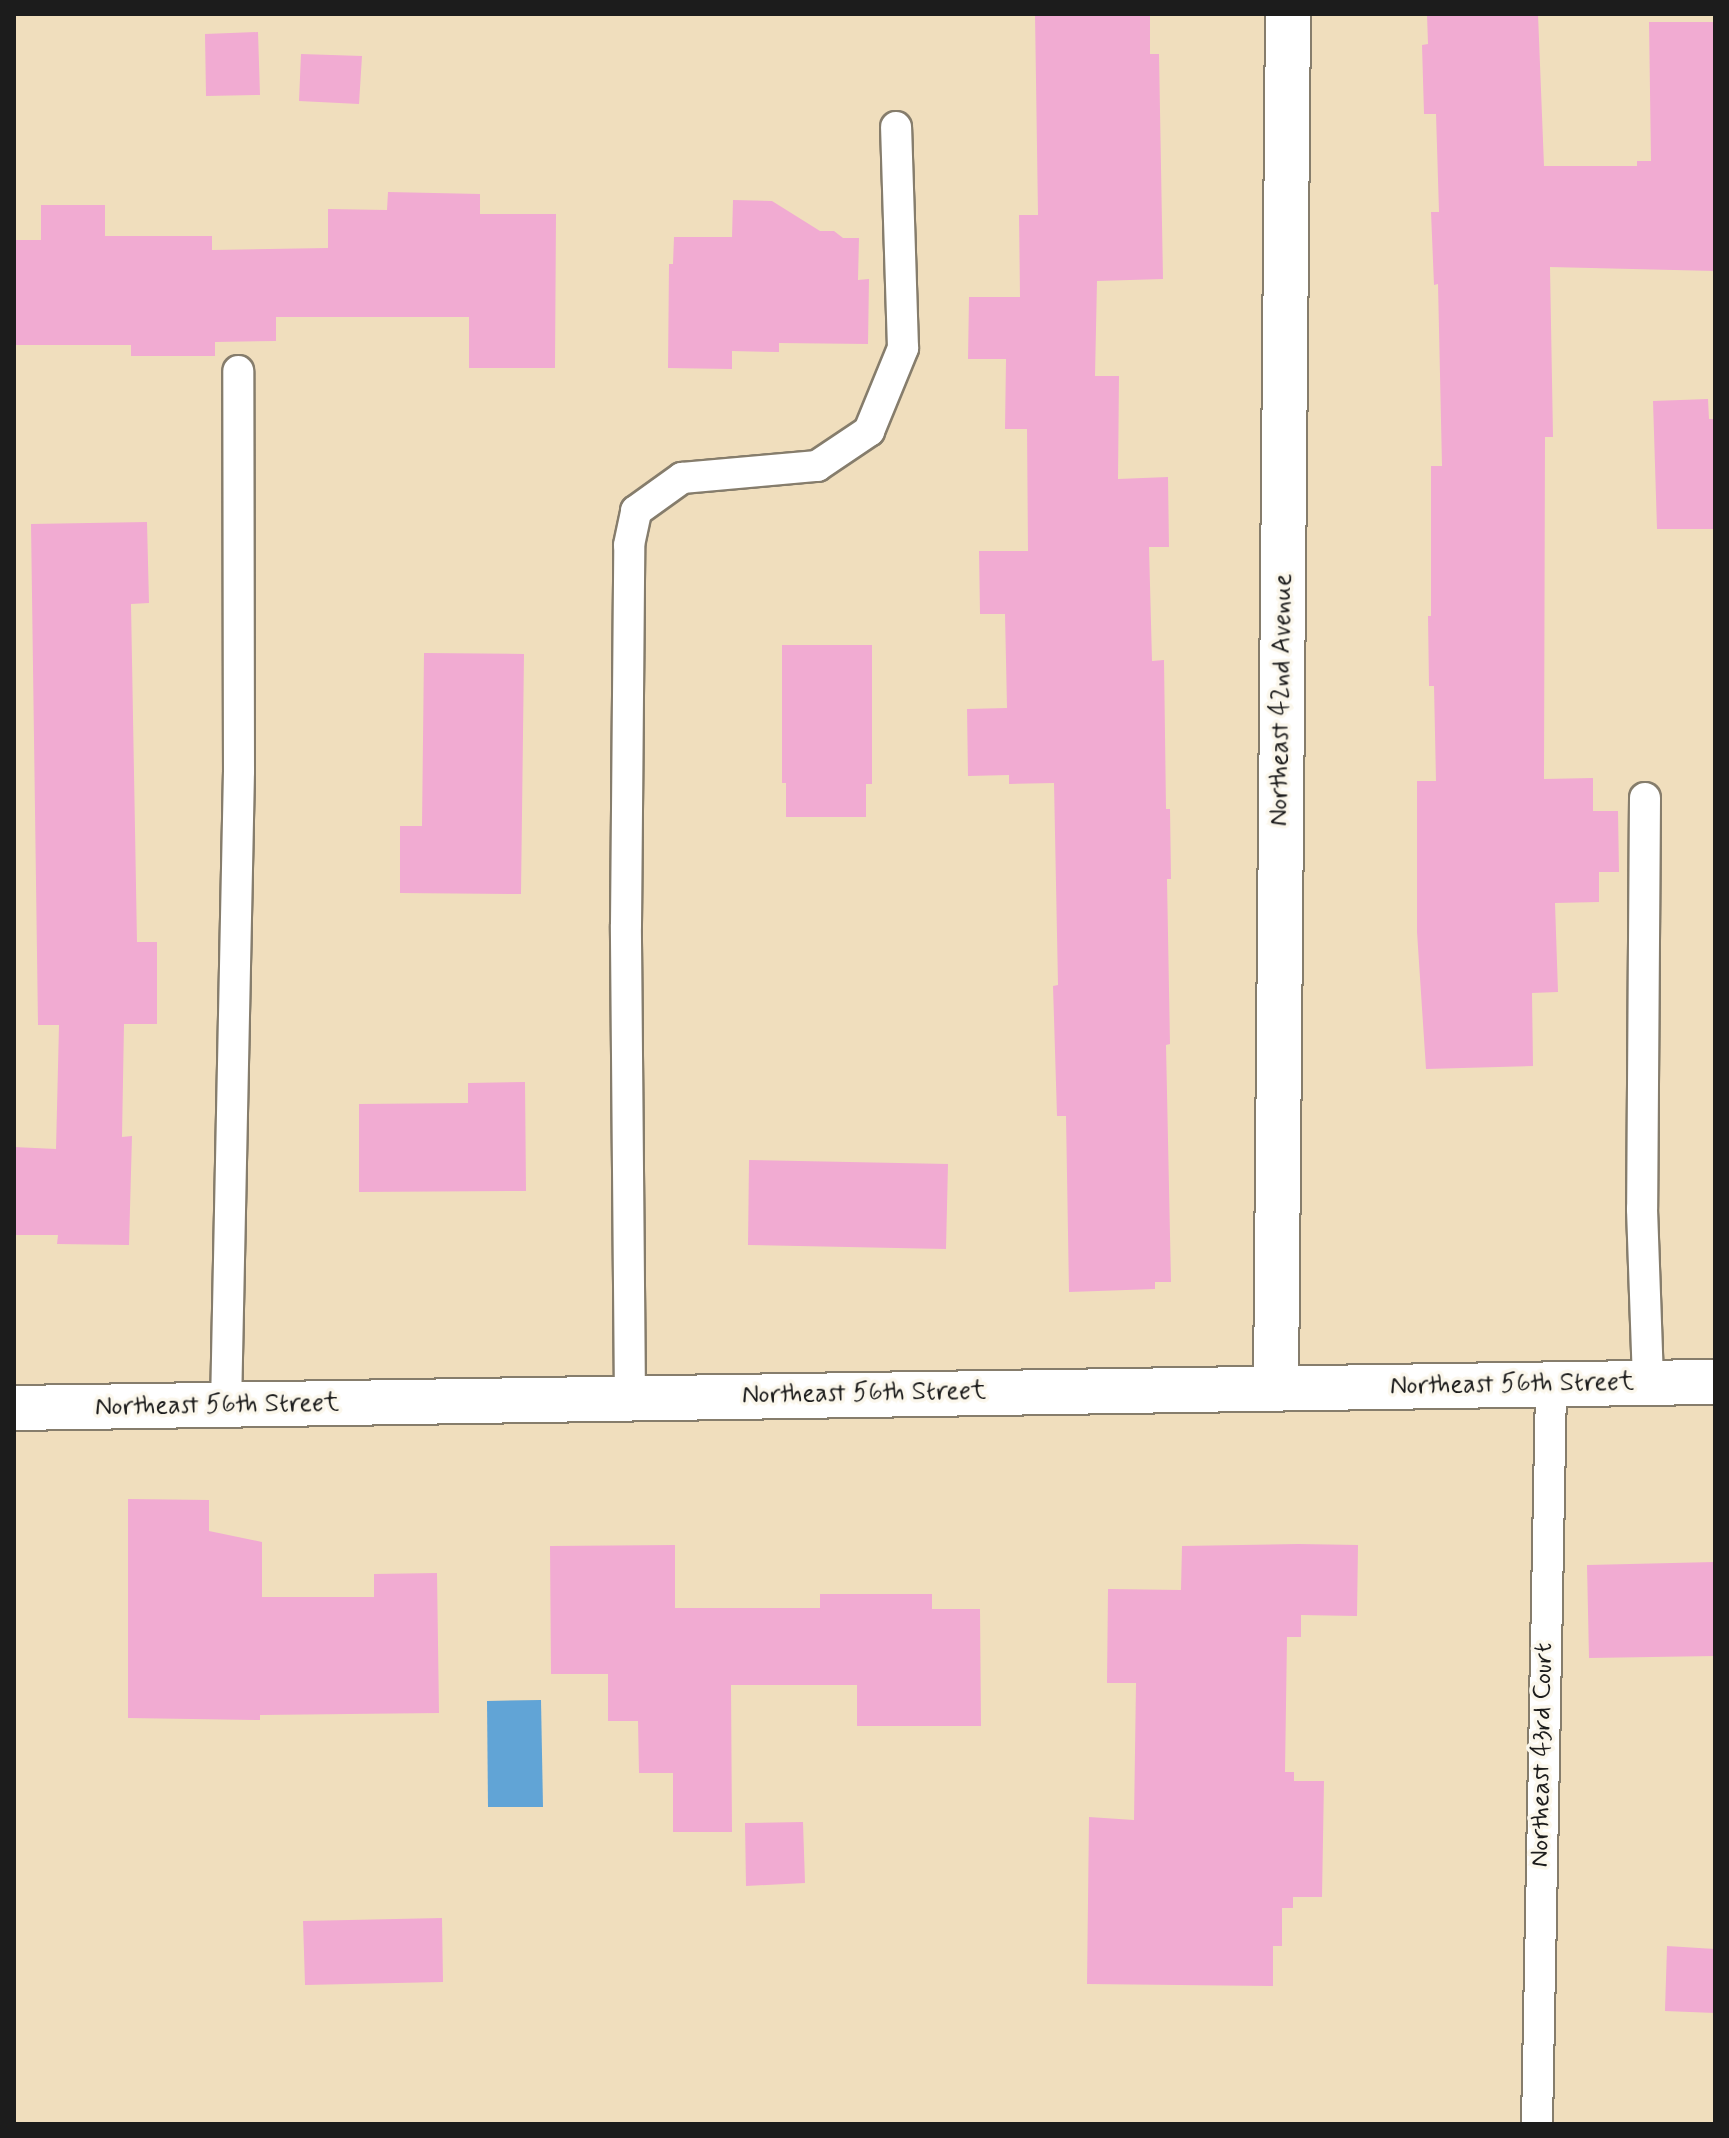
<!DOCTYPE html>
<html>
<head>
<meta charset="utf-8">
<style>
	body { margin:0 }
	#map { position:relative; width:1729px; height:2138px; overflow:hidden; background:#f0debd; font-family:Mynerve,sans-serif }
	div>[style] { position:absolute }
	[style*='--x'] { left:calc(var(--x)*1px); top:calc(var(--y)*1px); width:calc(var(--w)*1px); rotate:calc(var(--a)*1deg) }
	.water>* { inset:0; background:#61a4d6 }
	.building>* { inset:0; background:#f1abd2 }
	.roads { filter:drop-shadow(2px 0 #867d6c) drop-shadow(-2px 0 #867d6c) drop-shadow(0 2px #867d6c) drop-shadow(0 -2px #867d6c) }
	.service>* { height:30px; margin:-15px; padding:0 15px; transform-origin:15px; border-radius:15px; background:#fff }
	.minor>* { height:44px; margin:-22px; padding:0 22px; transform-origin:22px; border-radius:22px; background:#fff }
	.tertiary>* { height:44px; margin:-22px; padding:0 22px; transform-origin:22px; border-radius:22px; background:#fff }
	span { translate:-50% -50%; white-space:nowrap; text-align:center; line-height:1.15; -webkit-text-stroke:7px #fbf7ec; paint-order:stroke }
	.street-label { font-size:26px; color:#1c1c1c }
	.frame { position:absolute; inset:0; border:16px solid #1c1c1c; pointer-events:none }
</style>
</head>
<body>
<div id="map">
	<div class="water">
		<div style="clip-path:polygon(541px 1700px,543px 1807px,488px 1807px,487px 1701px)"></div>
	</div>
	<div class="building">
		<div style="clip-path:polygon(1035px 14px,1150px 14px,1150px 54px,1159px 54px,1163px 279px,1097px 281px,1095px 376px,1119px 376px,1118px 479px,1168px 477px,1169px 547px,1149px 547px,1152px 661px,1164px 660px,1166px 809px,1170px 809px,1171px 879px,1167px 879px,1170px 1044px,1166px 1045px,1171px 1282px,1155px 1282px,1155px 1289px,1069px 1292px,1066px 1116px,1057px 1116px,1053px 986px,1058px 985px,1054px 783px,1009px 784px,1009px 775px,968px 776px,967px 709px,1007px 708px,1005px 614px,980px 614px,979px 551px,1028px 551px,1027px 429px,1005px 429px,1006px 359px,968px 359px,969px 297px,1020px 297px,1019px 215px,1038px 215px)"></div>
		<div style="clip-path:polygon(1427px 14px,1538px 14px,1544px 166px,1637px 166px,1637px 161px,1651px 161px,1649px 22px,1715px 22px,1715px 271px,1550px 267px,1553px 437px,1545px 437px,1544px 779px,1593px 778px,1593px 811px,1618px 811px,1619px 872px,1599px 872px,1599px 902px,1555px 903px,1558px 992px,1532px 993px,1533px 1066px,1426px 1069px,1417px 932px,1417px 781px,1436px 781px,1434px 686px,1429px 686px,1428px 616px,1431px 616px,1431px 466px,1442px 466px,1438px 284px,1434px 285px,1431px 212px,1439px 212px,1436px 114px,1424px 114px,1422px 45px,1428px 44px)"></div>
		<div style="clip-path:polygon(258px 32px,260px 95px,206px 96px,205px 34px)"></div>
		<div style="clip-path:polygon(301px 54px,362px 56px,359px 104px,299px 101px)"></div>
		<div style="clip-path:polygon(388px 192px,480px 194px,480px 214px,556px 214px,555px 368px,469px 368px,469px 317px,276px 317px,276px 341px,215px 342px,215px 356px,131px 356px,131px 345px,14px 345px,14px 240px,41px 240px,41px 205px,105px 205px,105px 236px,212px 236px,212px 250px,328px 248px,328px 209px,387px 210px)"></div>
		<div style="clip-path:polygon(733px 200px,772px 201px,820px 231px,834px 231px,843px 238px,859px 238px,858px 280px,869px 279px,868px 344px,779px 343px,779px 352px,732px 351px,732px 369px,668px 368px,669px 264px,673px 264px,674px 237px,732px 237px)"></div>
		<div style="clip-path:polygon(1708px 399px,1709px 419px,1715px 419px,1715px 529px,1657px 529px,1653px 401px)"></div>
		<div style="clip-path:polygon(147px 522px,149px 603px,131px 604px,137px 942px,157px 942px,157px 1024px,124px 1024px,122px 1137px,132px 1136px,129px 1245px,57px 1244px,58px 1235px,14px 1235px,14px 1147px,56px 1149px,59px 1025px,38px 1025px,31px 524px)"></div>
		<div style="clip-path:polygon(782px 645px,872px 645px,872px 784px,866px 784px,866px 817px,786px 817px,786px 783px,782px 783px)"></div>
		<div style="clip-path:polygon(424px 653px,524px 654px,521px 894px,400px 893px,400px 826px,422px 826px)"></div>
		<div style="clip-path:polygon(525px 1082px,526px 1191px,359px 1192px,359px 1104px,468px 1103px,468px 1083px)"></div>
		<div style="clip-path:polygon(749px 1160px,948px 1164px,946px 1249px,748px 1245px)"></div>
		<div style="clip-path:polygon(128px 1499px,209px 1500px,209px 1531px,262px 1542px,262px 1597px,374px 1597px,374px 1574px,437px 1573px,439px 1713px,260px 1715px,260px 1720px,128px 1718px)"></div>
		<div style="clip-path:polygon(1298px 1544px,1358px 1545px,1357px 1616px,1301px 1615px,1301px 1637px,1287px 1637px,1285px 1772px,1294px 1772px,1294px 1781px,1324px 1781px,1322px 1897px,1293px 1897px,1293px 1908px,1282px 1908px,1282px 1946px,1273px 1946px,1273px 1986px,1087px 1984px,1089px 1817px,1134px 1820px,1136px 1683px,1107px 1683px,1108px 1589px,1181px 1590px,1182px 1546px)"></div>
		<div style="clip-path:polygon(675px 1545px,675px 1608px,820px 1608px,820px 1594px,932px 1594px,932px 1609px,980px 1609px,981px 1726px,857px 1726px,857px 1685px,731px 1685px,732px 1832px,673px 1832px,673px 1773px,639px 1773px,638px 1721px,608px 1721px,608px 1674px,551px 1674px,550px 1546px)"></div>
		<div style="clip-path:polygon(1715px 1562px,1715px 1656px,1589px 1658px,1587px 1565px)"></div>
		<div style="clip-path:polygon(803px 1822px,805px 1883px,746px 1886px,745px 1823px)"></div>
		<div style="clip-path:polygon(442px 1918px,443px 1982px,305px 1985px,303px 1921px)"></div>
		<div style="clip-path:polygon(1667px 1946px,1715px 1949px,1715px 2013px,1665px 2011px)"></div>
	</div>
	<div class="roads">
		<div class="service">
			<div style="--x:1645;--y:798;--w:411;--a:90.4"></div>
			<div style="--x:1642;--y:1209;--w:175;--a:88"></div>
			<div style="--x:630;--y:1399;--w:474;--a:-90.5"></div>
			<div style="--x:626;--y:925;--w:380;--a:-89.5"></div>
			<div style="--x:629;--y:545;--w:35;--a:-78"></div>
			<div style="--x:636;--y:511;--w:57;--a:-35.7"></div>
			<div style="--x:682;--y:478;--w:136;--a:-5.1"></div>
			<div style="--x:817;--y:466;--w:63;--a:-33.9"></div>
			<div style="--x:869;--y:431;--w:90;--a:-67.7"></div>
			<div style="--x:903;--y:348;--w:221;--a:-91.8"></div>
			<div style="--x:226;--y:1407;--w:636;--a:-88.83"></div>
			<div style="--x:239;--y:771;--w:400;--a:-90.1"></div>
			<div style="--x:1537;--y:2124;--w:738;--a:-88.91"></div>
		</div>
		<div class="minor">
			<div style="--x:1276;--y:1387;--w:1373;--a:-89.5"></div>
		</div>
		<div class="tertiary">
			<div style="--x:14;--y:1408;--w:1701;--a:-0.88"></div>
		</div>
	</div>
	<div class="street-label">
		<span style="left:1282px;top:700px;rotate:-89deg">Northeast 42nd Avenue</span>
		<span style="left:1512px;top:1385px;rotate:-1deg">Northeast 56th Street</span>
		<span style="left:864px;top:1394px;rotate:-1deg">Northeast 56th Street</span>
		<span style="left:217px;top:1406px;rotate:-1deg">Northeast 56th Street</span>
		<span style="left:1543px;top:1755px;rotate:-89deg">Northeast 43rd Court</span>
	</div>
	<div class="frame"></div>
</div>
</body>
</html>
